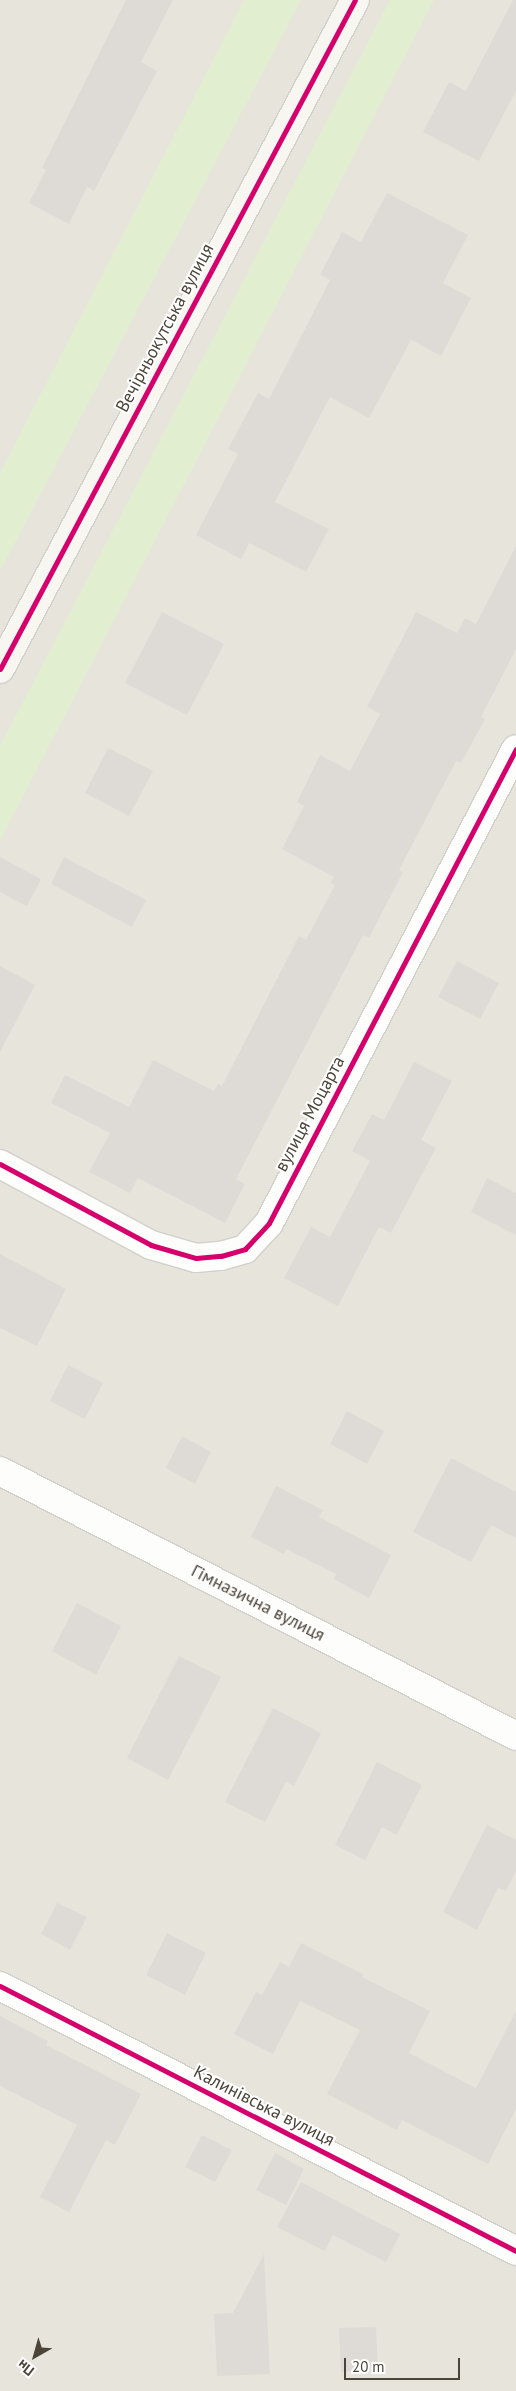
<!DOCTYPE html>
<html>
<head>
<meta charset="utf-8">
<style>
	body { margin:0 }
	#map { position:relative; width:516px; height:2391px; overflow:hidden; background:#f4f2ee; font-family:"PT Sans",sans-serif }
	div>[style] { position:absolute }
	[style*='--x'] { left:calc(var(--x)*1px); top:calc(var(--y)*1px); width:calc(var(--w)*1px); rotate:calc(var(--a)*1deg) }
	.residential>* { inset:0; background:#e7e4dc }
	.green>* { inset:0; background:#e1eecf }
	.building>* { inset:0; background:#dedbd6 }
	.roads { filter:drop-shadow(1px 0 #d2d0cb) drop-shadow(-1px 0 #d2d0cb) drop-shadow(0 1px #d2d0cb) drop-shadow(0 -1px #d2d0cb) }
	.street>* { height:28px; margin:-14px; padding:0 14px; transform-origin:14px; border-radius:14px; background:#fdfdfc }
	.secondary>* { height:28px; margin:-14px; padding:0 14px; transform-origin:14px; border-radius:14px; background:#f7f6f1 }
	.cycleway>* { height:5px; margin:-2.5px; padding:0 2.5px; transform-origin:2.5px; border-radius:2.5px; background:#d6006c }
	span { translate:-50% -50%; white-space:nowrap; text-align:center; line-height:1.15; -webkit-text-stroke:4px #fff; paint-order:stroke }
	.street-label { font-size:18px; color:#4b4439 }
	.north { position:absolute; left:10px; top:2331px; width:50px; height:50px; -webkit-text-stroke:4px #fff; paint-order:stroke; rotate:218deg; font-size:14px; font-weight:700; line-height:20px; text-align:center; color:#4b4439 }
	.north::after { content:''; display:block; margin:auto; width:18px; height:22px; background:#4b4439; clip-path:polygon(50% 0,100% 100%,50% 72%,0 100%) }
	.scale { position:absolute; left:344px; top:2358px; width:116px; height:22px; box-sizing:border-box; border:2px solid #4b4439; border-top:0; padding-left:6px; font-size:15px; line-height:18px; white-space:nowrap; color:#4b4439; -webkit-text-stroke:4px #fff; paint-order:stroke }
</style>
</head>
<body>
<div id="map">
	<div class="residential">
		<div style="clip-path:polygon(0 0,516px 0,516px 2391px,0 2391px)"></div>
	</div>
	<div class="green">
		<div style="clip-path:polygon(244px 0,301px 0,0 571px,0 473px)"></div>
		<div style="clip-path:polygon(390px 0,434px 0,0 841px,0 746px)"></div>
	</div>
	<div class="building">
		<div style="clip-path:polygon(126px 0,173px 0,141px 62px,157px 71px,94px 191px,87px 187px,69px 224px,29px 203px,46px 170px,42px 168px)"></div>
		<div style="clip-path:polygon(513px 0,516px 0,516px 91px,479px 161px,423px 132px,449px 82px,466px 91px)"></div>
		<div style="clip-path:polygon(387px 193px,468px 235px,443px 283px,471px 298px,441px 356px,411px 340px,369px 418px,330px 397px,275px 502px,329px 529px,306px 572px,249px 543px,241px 559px,196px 535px,238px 454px,228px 449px,258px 393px,269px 399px,330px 280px,320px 275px,342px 232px,361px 242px)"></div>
		<div style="clip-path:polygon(516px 546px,516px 649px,481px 717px,485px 719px,461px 763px,456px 761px,399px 870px,403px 872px,369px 938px,363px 935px,236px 1179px,245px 1184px,225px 1223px,138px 1178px,130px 1193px,89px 1172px,110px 1133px,51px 1103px,65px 1075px,129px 1107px,153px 1060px,214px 1091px,218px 1084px,222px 1086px,299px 936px,306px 940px,335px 885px,330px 883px,334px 877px,282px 849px,304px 806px,297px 802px,320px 755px,350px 771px,380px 714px,367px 707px,416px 612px,457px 633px,465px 618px,476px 624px)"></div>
		<div style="clip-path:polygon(162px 612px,224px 644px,187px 715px,125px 683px)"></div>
		<div style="clip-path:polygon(108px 748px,153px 771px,129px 816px,85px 793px)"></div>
		<div style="clip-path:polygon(0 857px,41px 879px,27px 906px,0 892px)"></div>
		<div style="clip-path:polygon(64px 857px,146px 900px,132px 927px,51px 884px)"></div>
		<div style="clip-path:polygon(457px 961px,499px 983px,480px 1019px,438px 997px)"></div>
		<div style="clip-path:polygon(0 966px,35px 985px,0 1052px)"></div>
		<div style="clip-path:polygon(414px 1062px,452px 1081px,421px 1140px,436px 1148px,391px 1233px,379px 1227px,338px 1306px,284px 1278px,311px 1227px,330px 1237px,370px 1161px,352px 1151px,372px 1114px,384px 1120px)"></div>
		<div style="clip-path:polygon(487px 1178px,516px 1193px,516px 1235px,471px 1212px)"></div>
		<div style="clip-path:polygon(0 1254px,66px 1289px,37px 1346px,0 1328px)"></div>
		<div style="clip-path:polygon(68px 1365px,103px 1383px,85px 1419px,50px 1401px)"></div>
		<div style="clip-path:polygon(347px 1411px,384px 1431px,367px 1464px,330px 1444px)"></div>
		<div style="clip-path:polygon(182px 1436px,211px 1452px,195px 1484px,166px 1468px)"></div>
		<div style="clip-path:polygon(451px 1458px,516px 1492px,516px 1538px,491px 1525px,471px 1562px,413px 1532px)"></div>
		<div style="clip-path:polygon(276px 1486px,323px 1510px,319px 1517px,391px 1555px,369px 1598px,334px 1579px,336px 1574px,286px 1549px,284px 1554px,251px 1537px)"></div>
		<div style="clip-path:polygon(77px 1603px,121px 1626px,96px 1675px,52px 1651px)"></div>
		<div style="clip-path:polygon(179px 1656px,221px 1677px,168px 1780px,127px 1758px)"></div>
		<div style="clip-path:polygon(273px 1708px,321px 1733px,294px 1786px,286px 1782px,265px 1822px,225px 1802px)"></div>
		<div style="clip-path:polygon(377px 1762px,422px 1785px,397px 1835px,382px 1827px,365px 1860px,335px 1845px)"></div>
		<div style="clip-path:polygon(487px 1825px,516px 1840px,516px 1871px,506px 1891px,498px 1888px,477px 1930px,443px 1912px)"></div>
		<div style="clip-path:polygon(57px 1903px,87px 1917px,70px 1950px,41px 1934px)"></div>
		<div style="clip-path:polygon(167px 1933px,206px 1953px,185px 1995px,146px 1975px)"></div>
		<div style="clip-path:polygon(301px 1943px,363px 1974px,362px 1977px,430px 2011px,409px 2053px,476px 2088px,516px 2011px,516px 2109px,488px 2164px,402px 2120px,397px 2130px,327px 2094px,360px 2030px,300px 2001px,273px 2054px,234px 2034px,256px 1992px,262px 1995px,280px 1962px,289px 1967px)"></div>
		<div style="clip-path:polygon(0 2016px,48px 2041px,46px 2045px,141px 2094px,115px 2145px,106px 2140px,69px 2212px,40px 2197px,77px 2125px,0 2086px)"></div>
		<div style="clip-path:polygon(202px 2135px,232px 2150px,215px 2182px,185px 2167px)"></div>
		<div style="clip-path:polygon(275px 2153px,304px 2169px,286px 2205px,256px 2190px)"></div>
		<div style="clip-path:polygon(301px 2182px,400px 2234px,386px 2262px,333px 2235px,325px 2251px,277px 2227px)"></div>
		<div style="clip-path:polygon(264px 2254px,270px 2374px,217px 2376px,214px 2314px,233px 2313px)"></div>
		<div style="clip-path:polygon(376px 2327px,378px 2370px,341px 2372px,339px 2328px)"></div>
	</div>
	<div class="roads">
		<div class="street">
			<div style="--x:0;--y:1164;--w:171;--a:28.2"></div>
			<div style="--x:151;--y:1245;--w:47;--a:16.1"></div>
			<div style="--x:196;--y:1258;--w:25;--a:-5"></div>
			<div style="--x:221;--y:1256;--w:25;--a:-16"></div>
			<div style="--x:245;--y:1249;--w:35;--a:-47"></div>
			<div style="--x:269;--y:1223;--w:534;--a:-62.48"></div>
			<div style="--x:0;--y:1471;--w:580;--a:27.18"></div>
			<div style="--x:0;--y:1986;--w:580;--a:27.18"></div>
		</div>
		<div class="secondary">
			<div style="--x:0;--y:669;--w:757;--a:-62.05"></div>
		</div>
	</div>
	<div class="cycleway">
		<div style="--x:0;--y:669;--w:757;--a:-62.05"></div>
		<div style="--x:0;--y:1164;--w:171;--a:28.2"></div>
		<div style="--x:151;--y:1245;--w:47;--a:16.1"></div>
		<div style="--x:196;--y:1258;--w:25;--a:-5"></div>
		<div style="--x:221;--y:1256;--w:25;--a:-16"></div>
		<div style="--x:245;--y:1249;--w:35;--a:-47"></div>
		<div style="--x:269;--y:1223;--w:534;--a:-62.48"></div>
		<div style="--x:0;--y:1986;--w:580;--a:27.18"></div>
	</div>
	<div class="street-label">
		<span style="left:165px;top:328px;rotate:-62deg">Вечірньокутська вулиця</span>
		<span style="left:310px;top:1114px;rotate:-62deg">вулиця Моцарта</span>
		<span style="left:258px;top:1603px;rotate:27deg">Гімназична вулиця</span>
		<span style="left:264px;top:2106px;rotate:27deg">Калинівська вулиця</span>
	</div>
	<div class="north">Пн</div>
	<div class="scale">20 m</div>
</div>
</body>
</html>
